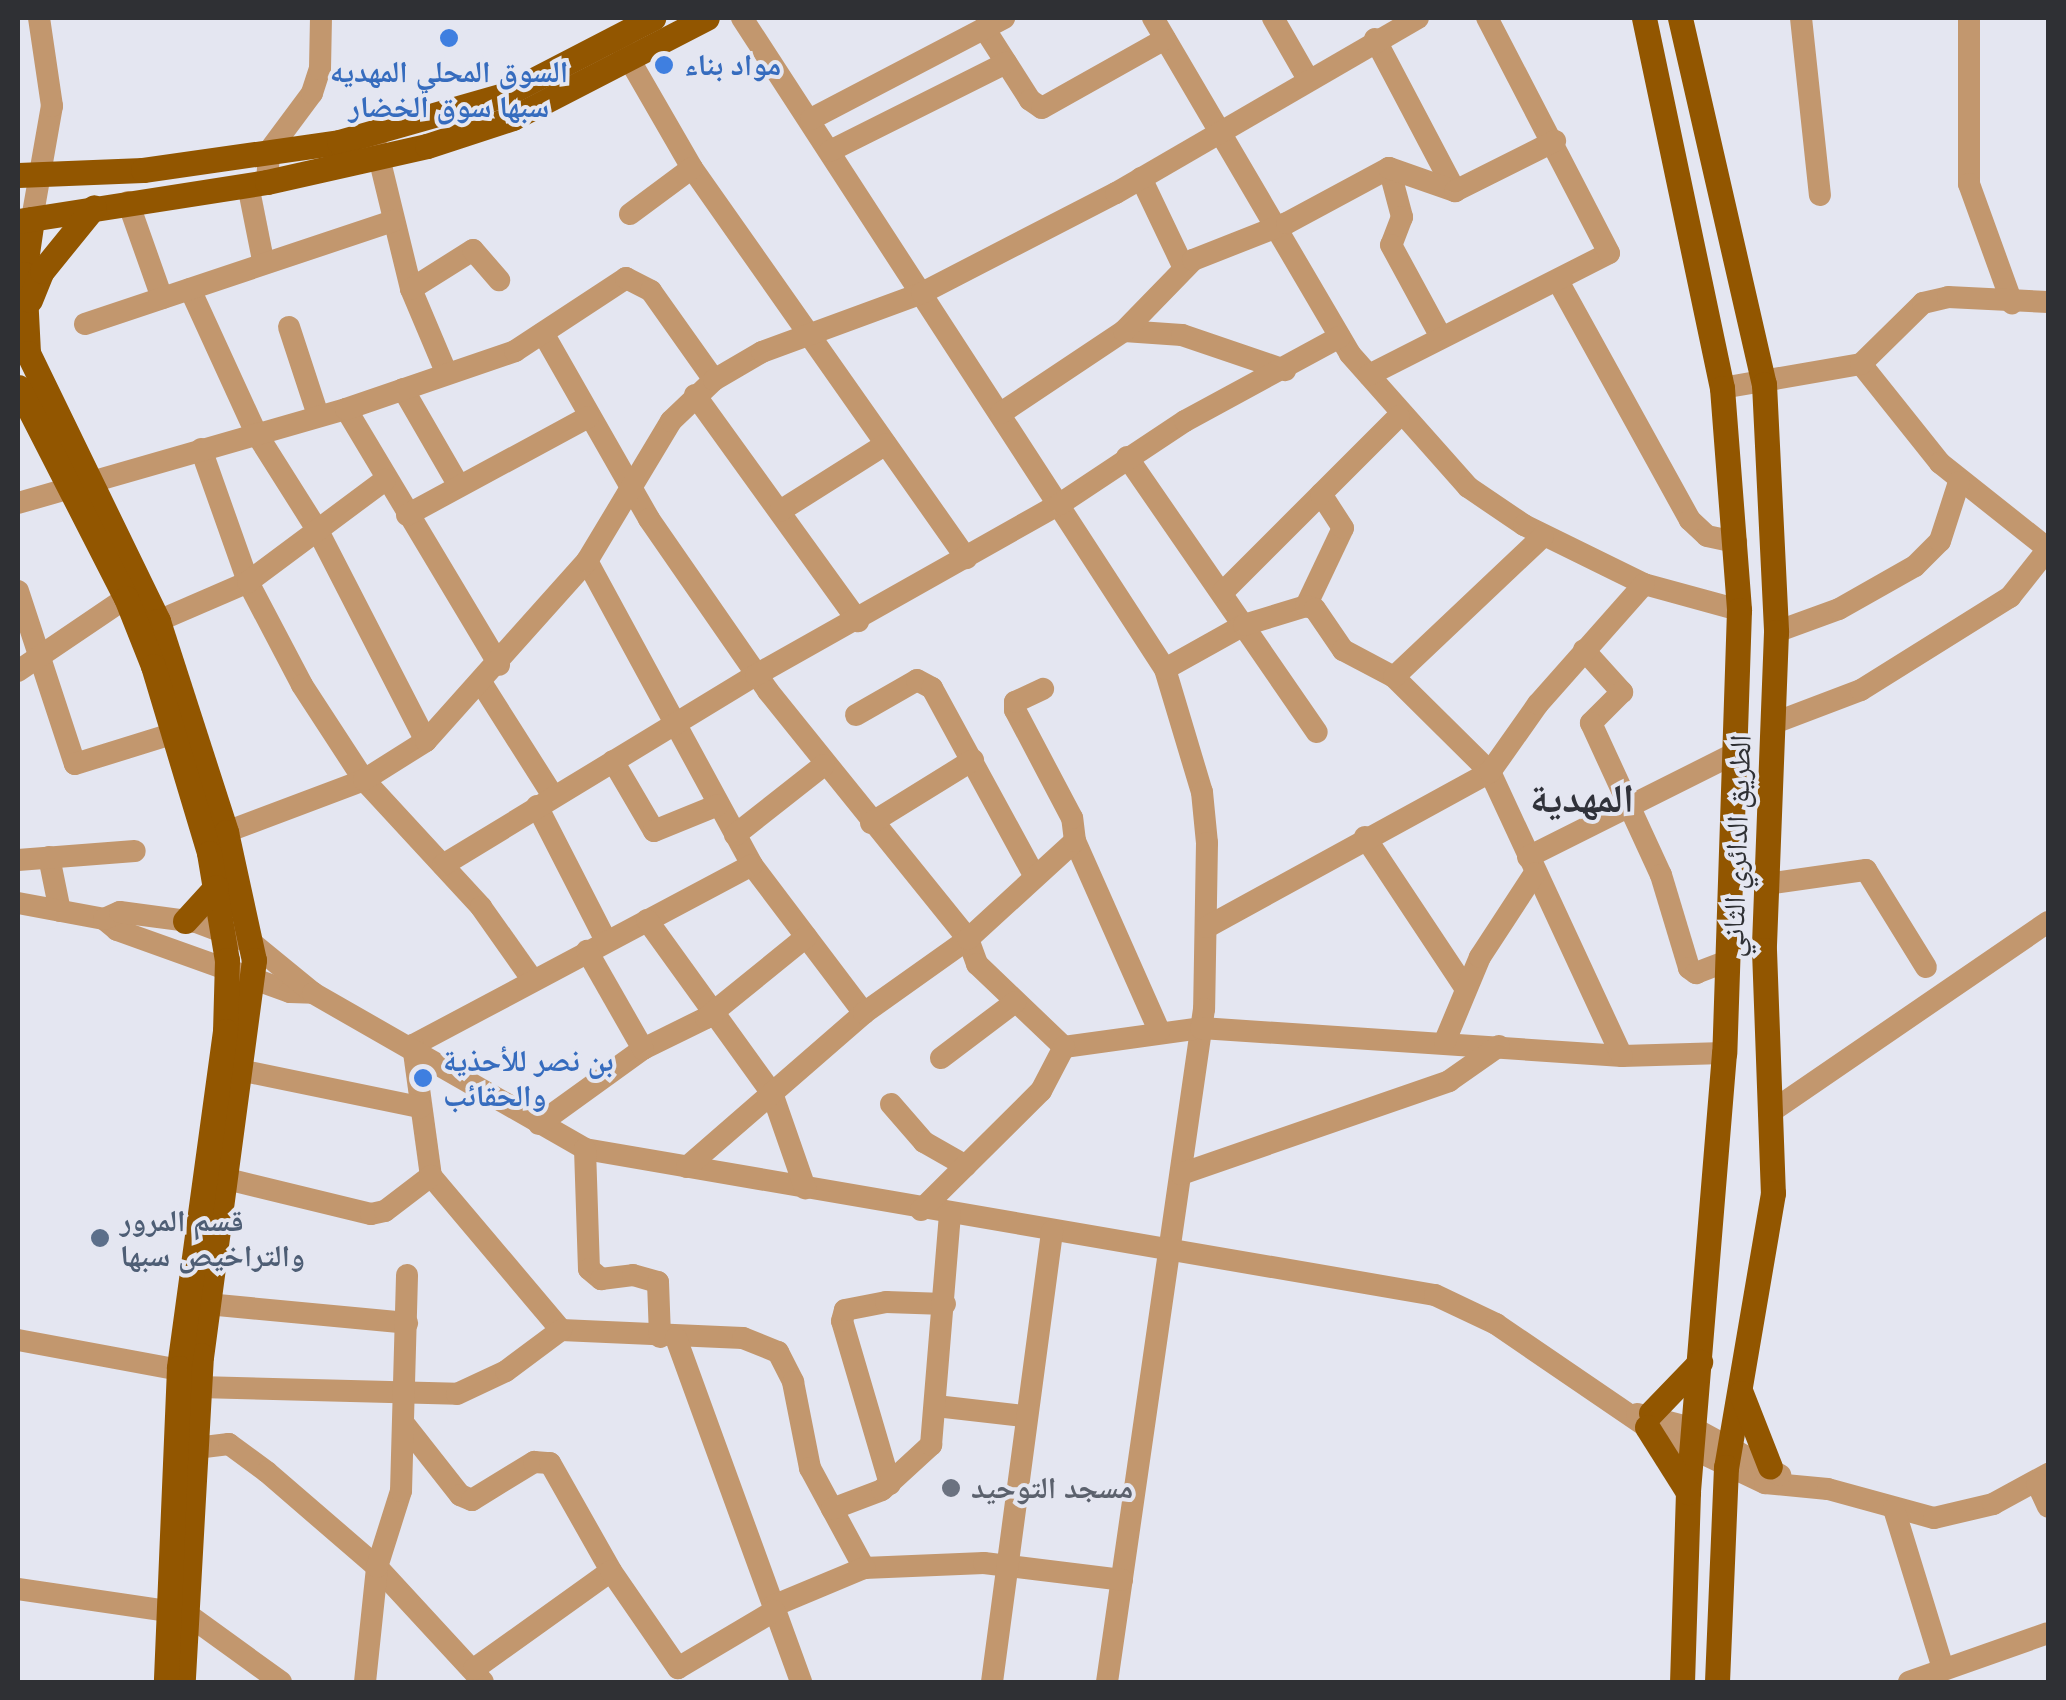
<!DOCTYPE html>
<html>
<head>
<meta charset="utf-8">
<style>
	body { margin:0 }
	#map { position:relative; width:2066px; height:1700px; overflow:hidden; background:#e4e6f1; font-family:Karla,"Noto Naskh Arabic",sans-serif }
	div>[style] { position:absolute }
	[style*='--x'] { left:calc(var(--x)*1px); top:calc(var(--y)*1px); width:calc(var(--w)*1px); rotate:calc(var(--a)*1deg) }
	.minor>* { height:22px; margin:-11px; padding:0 11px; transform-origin:11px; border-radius:11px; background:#c2976e }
	.major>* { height:25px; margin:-12.5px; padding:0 12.5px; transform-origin:12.5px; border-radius:12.5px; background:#925600 }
	.dots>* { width:28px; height:28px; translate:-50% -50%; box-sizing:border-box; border:5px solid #e4e6f1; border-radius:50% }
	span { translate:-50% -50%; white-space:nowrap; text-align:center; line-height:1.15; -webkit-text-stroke:8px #e4e6f1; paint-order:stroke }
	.shop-label { font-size:30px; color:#366cbe; font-weight:700 }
	.left { translate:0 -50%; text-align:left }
	.street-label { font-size:30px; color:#2f3034 }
	.service-label { font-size:30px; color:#4e5e75; font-weight:700 }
	.worship-label { font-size:30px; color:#5b616d; font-weight:700 }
	.district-label { font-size:40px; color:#30323a; font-weight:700 }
	.frame { position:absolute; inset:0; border:20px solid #2f3034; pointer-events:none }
</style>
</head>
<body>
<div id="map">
	<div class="minor">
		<div style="--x:742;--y:18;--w:776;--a:56.99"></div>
		<div style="--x:1165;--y:669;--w:128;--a:73.3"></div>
		<div style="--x:1202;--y:792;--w:51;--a:84.4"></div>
		<div style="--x:1207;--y:843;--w:166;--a:91"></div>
		<div style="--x:1204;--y:1009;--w:680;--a:98.2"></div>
		<div style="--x:1153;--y:18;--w:389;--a:59.6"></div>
		<div style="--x:1350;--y:354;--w:178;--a:48.4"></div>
		<div style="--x:1468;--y:487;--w:68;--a:34.2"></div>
		<div style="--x:1524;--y:525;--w:134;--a:26.2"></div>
		<div style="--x:1644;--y:584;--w:98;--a:15.3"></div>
		<div style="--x:1273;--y:18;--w:70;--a:60.2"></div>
		<div style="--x:1801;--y:18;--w:178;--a:83.9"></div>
		<div style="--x:1969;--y:18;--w:166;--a:90"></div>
		<div style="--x:1969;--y:184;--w:127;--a:70.1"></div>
		<div style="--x:984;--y:28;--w:85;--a:57.4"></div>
		<div style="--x:1030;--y:100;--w:14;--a:34"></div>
		<div style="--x:1042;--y:108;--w:141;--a:-29.3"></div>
		<div style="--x:1375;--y:39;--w:172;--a:62.2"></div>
		<div style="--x:621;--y:45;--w:142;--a:60"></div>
		<div style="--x:692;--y:168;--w:477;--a:54.9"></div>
		<div style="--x:811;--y:119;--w:218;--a:-27.6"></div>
		<div style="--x:375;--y:141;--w:152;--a:76.3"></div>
		<div style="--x:411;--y:289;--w:90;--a:67.1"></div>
		<div style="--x:830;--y:151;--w:197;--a:-26.6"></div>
		<div style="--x:1389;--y:168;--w:51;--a:75.1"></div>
		<div style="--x:1402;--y:217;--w:30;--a:111"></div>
		<div style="--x:1391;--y:245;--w:105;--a:61.5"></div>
		<div style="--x:1141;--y:178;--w:98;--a:64.5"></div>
		<div style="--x:267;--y:182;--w:31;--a:-86"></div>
		<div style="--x:269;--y:151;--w:72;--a:-53.4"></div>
		<div style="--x:312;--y:93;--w:25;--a:-72"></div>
		<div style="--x:320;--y:69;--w:51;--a:-88.9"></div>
		<div style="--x:248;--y:185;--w:76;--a:78.7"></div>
		<div style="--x:128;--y:202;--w:102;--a:70.5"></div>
		<div style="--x:630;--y:214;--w:77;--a:-36.6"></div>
		<div style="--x:32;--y:219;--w:115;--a:-80"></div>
		<div style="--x:52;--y:106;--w:89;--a:-98.4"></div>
		<div style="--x:1558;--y:281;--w:273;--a:61.1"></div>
		<div style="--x:1690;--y:520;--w:23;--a:43"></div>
		<div style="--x:1707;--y:536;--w:30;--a:12"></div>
		<div style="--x:190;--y:289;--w:158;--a:65.4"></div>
		<div style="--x:256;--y:433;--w:116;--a:57.7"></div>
		<div style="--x:318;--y:531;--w:236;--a:62.8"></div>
		<div style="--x:411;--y:289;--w:73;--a:-32.2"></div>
		<div style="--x:473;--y:250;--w:40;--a:49"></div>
		<div style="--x:85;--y:324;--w:325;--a:-18.5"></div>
		<div style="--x:289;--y:327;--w:93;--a:71.8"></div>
		<div style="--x:1124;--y:331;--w:58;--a:3.9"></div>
		<div style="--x:1182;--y:335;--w:109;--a:18.8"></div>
		<div style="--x:543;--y:333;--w:214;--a:60.3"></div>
		<div style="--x:649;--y:519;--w:209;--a:55.3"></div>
		<div style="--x:768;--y:691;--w:319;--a:51.1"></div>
		<div style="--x:968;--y:939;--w:27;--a:70"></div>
		<div style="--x:977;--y:964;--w:120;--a:43.7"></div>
		<div style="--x:1064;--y:1047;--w:138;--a:-7.9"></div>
		<div style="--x:1201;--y:1028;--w:422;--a:3.8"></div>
		<div style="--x:1622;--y:1056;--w:102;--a:-1.7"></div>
		<div style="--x:1861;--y:364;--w:127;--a:51.4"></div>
		<div style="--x:1940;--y:463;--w:138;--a:38.5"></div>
		<div style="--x:1369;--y:375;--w:269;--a:-26.9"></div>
		<div style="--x:1609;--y:253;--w:265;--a:-117.4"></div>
		<div style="--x:1722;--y:388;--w:141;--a:-9.8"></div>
		<div style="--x:1861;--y:364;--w:87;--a:-44.5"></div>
		<div style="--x:1923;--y:303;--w:26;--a:-13"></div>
		<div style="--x:1948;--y:297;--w:100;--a:2.9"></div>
		<div style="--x:403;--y:389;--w:112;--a:60"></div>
		<div style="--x:695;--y:395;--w:279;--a:54.2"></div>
		<div style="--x:346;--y:409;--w:298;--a:59.1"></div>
		<div style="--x:1001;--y:413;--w:148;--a:-33.7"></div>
		<div style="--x:1124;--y:331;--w:99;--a:-45.8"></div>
		<div style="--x:1193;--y:260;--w:101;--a:-21.5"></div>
		<div style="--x:1287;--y:223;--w:116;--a:-28.3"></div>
		<div style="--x:1389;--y:168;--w:70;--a:19.2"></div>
		<div style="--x:1455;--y:191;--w:112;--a:-26.6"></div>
		<div style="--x:201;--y:449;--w:141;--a:70.5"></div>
		<div style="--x:248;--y:582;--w:116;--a:62.3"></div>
		<div style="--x:302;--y:685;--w:113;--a:56.9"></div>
		<div style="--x:364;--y:780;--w:173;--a:47.3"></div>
		<div style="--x:481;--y:907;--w:88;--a:54.7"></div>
		<div style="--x:1127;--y:457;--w:334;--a:55.4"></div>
		<div style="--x:18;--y:503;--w:341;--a:-16"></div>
		<div style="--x:346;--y:409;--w:179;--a:-18.9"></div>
		<div style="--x:515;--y:351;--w:133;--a:-33.3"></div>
		<div style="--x:626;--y:278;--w:28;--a:27"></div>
		<div style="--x:651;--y:291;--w:109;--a:54.7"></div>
		<div style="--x:780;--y:511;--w:125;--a:-32.3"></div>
		<div style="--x:407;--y:515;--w:206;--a:-28.4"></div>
		<div style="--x:587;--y:561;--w:346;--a:61.5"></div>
		<div style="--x:752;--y:865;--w:186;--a:52.9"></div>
		<div style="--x:18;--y:591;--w:182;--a:71.8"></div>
		<div style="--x:75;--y:764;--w:102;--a:-17.2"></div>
		<div style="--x:1223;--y:592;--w:139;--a:-45"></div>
		<div style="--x:1306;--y:606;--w:86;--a:-64.6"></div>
		<div style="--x:1343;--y:528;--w:40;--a:-122.9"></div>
		<div style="--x:1321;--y:494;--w:110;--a:-45"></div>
		<div style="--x:158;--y:621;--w:98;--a:-23.4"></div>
		<div style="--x:248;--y:582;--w:171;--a:-36.7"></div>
		<div style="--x:1776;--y:632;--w:67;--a:-20.1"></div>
		<div style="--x:1839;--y:609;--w:87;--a:-29.5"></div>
		<div style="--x:1915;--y:566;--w:35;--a:-45"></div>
		<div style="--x:1940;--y:541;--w:62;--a:-72.1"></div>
		<div style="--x:1584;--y:650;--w:57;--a:47.9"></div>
		<div style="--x:1622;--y:692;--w:44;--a:135"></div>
		<div style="--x:1591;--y:723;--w:167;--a:65.3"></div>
		<div style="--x:1661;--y:875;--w:97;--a:73.2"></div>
		<div style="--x:1689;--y:968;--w:9;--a:36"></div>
		<div style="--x:1696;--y:973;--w:33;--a:-21"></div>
		<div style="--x:1165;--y:669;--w:90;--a:-29.1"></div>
		<div style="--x:1244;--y:625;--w:65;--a:-17"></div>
		<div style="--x:1306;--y:606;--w:9;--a:18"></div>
		<div style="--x:1315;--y:609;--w:50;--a:55.7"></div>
		<div style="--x:1343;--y:650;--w:58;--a:27.9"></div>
		<div style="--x:1394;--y:677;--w:135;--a:44.7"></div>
		<div style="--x:1490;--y:772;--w:313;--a:65.1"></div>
		<div style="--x:18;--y:671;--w:130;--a:-34.1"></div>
		<div style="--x:1394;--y:677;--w:205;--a:-43.4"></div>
		<div style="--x:482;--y:684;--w:133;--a:57.6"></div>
		<div style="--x:856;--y:715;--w:70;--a:-29.8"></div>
		<div style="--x:917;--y:680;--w:17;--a:28"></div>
		<div style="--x:932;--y:688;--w:215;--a:61.4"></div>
		<div style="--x:1774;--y:723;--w:93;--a:-20.8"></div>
		<div style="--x:1861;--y:690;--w:176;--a:-32"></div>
		<div style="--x:2010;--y:597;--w:61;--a:-51.6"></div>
		<div style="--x:613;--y:761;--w:81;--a:59.6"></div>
		<div style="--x:654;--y:831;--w:69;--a:-22.1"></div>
		<div style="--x:537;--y:806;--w:152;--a:62.9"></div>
		<div style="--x:871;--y:823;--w:120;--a:-31.7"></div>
		<div style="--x:226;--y:832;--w:147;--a:-20.6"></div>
		<div style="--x:364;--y:780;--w:73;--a:-32.2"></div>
		<div style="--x:426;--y:741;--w:241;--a:-48.2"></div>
		<div style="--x:587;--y:561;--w:163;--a:-59"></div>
		<div style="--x:671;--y:421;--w:59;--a:-43.6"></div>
		<div style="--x:714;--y:380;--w:56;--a:-30.3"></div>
		<div style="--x:762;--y:352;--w:171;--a:-20.2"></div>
		<div style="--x:922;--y:293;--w:218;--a:-27.3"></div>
		<div style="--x:1116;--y:193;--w:349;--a:-30.1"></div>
		<div style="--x:735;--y:835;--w:113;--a:-38.2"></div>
		<div style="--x:1365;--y:837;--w:179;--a:56.4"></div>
		<div style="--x:1075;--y:841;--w:208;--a:66.1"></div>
		<div style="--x:49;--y:857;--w:55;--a:78.5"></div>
		<div style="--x:1528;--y:857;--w:228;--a:-26.6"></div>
		<div style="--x:18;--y:860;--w:117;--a:-4.4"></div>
		<div style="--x:443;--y:865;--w:366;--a:-31.3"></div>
		<div style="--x:756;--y:675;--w:349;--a:-29.4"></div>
		<div style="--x:1060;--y:504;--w:150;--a:-33.6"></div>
		<div style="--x:1185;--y:421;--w:176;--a:-28.5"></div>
		<div style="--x:752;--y:865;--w:384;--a:152"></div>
		<div style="--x:413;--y:1045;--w:132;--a:82.2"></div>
		<div style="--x:431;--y:1176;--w:202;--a:49.8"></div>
		<div style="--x:561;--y:1330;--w:182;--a:2.5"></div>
		<div style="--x:743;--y:1338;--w:38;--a:22"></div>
		<div style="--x:778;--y:1352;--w:34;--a:63"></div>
		<div style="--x:793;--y:1382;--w:88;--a:78.8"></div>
		<div style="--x:810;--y:1468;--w:114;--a:61.6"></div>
		<div style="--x:864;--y:1568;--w:120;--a:-2.4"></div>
		<div style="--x:984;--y:1563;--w:139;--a:7"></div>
		<div style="--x:1766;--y:884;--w:101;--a:-8"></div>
		<div style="--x:1866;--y:870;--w:114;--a:58.3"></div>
		<div style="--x:18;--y:903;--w:87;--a:10.5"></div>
		<div style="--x:104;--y:919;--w:17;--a:40"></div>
		<div style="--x:117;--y:930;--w:184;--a:19.7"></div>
		<div style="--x:290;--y:992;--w:23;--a:2"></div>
		<div style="--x:104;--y:919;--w:17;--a:-24"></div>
		<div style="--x:120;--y:912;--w:77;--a:7.5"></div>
		<div style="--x:196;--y:922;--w:60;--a:20.6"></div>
		<div style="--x:252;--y:943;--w:79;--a:39.3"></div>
		<div style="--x:313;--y:993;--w:314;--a:29.8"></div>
		<div style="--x:585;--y:1149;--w:862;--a:9.75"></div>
		<div style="--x:1435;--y:1295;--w:68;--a:25.4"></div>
		<div style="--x:1496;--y:1324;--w:183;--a:34.3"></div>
		<div style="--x:1647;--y:1427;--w:131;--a:25.4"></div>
		<div style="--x:1765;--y:1483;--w:63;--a:5.4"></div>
		<div style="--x:1828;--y:1489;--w:110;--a:15.3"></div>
		<div style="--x:1934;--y:1518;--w:61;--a:-13.3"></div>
		<div style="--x:1993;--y:1504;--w:63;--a:-28.6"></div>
		<div style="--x:647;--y:920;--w:213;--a:54.2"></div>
		<div style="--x:772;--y:1093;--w:101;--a:70.8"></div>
		<div style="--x:1207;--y:927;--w:323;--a:-28.7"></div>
		<div style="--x:1490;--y:772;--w:83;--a:-54.8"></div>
		<div style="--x:1538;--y:704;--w:160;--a:-48.5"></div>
		<div style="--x:1445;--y:1041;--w:91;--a:-67.4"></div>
		<div style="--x:1480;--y:957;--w:100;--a:-56.8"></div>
		<div style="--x:643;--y:1049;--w:70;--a:-26.2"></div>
		<div style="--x:706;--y:1018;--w:129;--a:-39"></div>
		<div style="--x:941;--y:1058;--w:93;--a:-37.1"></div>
		<div style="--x:244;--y:1071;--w:180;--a:11.6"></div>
		<div style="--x:891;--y:1104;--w:50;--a:49"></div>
		<div style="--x:924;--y:1142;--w:48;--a:29.7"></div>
		<div style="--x:1769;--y:1113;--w:338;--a:-34.4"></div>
		<div style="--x:539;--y:1124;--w:128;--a:-35.8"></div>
		<div style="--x:643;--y:1049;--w:113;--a:-119.7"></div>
		<div style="--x:585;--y:1149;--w:120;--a:88.1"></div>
		<div style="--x:589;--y:1269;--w:16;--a:40"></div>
		<div style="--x:601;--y:1279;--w:32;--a:-7"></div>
		<div style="--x:633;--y:1275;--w:26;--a:16"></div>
		<div style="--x:658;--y:1282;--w:55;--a:87.9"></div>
		<div style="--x:687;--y:1167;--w:235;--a:-41"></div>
		<div style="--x:864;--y:1013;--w:128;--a:-35.4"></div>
		<div style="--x:968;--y:939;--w:145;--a:-42.5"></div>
		<div style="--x:1075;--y:841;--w:23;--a:-97"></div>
		<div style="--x:1072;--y:818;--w:122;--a:-117.8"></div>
		<div style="--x:1015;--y:710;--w:8;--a:-90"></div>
		<div style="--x:1015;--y:702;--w:31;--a:-25"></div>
		<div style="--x:1181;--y:1174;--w:284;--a:-19.1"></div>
		<div style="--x:1449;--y:1081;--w:61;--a:-35"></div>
		<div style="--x:227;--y:1179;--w:148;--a:13.7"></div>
		<div style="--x:371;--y:1214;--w:14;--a:-12"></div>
		<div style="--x:385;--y:1211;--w:58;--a:-37.3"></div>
		<div style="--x:921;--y:1210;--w:169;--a:-44.8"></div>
		<div style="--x:1041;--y:1091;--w:50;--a:-62.4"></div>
		<div style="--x:207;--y:1304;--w:201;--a:5.4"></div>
		<div style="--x:676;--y:1338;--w:366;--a:70"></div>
		<div style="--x:18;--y:1340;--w:181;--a:10.5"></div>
		<div style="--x:198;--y:1387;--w:259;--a:1.5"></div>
		<div style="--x:457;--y:1394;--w:54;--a:-25.1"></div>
		<div style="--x:506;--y:1371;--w:69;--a:-36.7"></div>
		<div style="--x:936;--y:1406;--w:89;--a:6.5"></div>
		<div style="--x:1637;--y:1414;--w:60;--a:14.5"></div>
		<div style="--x:1695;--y:1429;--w:97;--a:28.4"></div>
		<div style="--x:405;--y:1425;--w:89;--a:51.8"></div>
		<div style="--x:460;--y:1495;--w:13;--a:23"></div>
		<div style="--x:472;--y:1500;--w:73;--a:-31.5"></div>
		<div style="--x:534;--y:1462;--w:16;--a:4"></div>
		<div style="--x:550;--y:1463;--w:124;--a:60.5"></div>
		<div style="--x:196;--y:1448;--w:33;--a:-7"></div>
		<div style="--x:229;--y:1444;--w:47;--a:36.4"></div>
		<div style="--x:267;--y:1472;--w:145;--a:40.8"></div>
		<div style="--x:377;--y:1567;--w:156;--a:47.3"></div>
		<div style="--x:2037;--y:1483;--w:26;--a:65"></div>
		<div style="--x:890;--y:1484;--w:170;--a:-106.4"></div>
		<div style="--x:842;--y:1321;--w:11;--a:-75"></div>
		<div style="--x:845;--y:1310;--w:42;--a:-11"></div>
		<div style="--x:886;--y:1302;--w:59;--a:1.9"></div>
		<div style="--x:832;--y:1509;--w:53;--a:-20.8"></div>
		<div style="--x:882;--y:1490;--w:67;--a:-42.6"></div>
		<div style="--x:931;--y:1445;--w:232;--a:-85.3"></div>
		<div style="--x:1894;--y:1509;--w:166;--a:72.9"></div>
		<div style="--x:18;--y:1589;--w:171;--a:8.4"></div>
		<div style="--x:187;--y:1614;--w:116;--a:35.9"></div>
		<div style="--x:773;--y:1606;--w:99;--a:-22.7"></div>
		<div style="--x:474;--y:1669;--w:168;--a:-35.6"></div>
		<div style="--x:611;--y:1571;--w:118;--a:55.4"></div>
		<div style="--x:678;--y:1668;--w:112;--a:-30.7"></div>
		<div style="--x:365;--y:1682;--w:116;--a:-84"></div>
		<div style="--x:377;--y:1567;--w:80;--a:-72.5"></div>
		<div style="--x:401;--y:1491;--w:216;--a:-88.4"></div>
		<div style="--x:992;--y:1682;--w:455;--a:-82.4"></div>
		<div style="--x:1909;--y:1682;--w:147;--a:-19.4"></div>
	</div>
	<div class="major">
		<div style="--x:1644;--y:18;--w:378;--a:78.1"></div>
		<div style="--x:1722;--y:388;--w:223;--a:85.6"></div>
		<div style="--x:1739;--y:610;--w:443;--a:91.9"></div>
		<div style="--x:1724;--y:1053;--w:440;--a:94.7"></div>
		<div style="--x:1688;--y:1492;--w:190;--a:91.8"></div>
		<div style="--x:1680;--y:18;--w:376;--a:77.1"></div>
		<div style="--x:1764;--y:384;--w:248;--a:87.2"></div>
		<div style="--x:1776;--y:632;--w:318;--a:92.2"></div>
		<div style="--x:1764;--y:950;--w:243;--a:87.9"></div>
		<div style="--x:1773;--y:1193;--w:278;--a:99.7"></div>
		<div style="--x:1726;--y:1467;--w:215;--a:92.4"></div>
		<div style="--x:18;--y:175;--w:125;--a:-2.3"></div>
		<div style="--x:143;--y:170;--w:198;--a:-8.1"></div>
		<div style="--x:339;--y:142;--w:172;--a:-15.9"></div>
		<div style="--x:504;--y:95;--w:168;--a:-27.3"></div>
		<div style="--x:32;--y:219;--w:56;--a:98.3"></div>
		<div style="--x:24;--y:274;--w:79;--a:87.1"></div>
		<div style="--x:28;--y:353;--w:298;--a:64.1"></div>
		<div style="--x:158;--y:621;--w:222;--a:72.1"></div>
		<div style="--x:226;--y:832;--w:131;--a:77.7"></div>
		<div style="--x:254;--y:960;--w:399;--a:97.6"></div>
		<div style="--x:201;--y:1355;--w:327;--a:93.2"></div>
		<div style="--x:18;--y:221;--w:252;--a:-8.9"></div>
		<div style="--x:267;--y:182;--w:164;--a:-12.7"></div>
		<div style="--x:427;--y:146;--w:90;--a:-18"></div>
		<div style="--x:513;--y:118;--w:218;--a:-27.3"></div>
		<div style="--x:30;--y:300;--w:31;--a:-68"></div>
		<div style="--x:42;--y:271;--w:82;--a:-50.9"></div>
		<div style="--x:18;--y:387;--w:237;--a:62.9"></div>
		<div style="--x:126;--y:598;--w:73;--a:68.3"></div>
		<div style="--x:153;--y:666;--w:195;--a:73.3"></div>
		<div style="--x:209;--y:853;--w:109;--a:80.5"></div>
		<div style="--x:227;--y:960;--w:71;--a:91.6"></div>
		<div style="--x:225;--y:1031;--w:340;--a:97.8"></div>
		<div style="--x:179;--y:1368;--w:314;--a:92.4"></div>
		<div style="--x:185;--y:921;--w:46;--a:-47.6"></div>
		<div style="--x:1741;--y:1393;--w:79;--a:68.6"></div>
		<div style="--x:1651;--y:1413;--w:71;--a:-46.1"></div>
		<div style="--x:1647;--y:1427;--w:77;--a:57.8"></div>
	</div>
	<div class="dots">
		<div style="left:449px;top:38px;background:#3f7fe0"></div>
		<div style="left:664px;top:65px;background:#3f7fe0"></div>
		<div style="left:423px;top:1078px;background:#3f7fe0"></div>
		<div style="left:100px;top:1238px;background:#5c6f8a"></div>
		<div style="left:951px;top:1488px;background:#6b7280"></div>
	</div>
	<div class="shop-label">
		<span class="left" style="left:684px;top:65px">مواد بناء</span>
		<span style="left:449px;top:89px">السوق المحلي المهديه<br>سبها سوق الخضار</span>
		<span class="left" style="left:443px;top:1078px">بن نصر للأحذية<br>والحقائب</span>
	</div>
	<div class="street-label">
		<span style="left:1737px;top:846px;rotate:-88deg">الطريق الدائري الثاني</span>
	</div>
	<div class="service-label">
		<span class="left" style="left:120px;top:1238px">قسم المرور<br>والتراخيص سبها</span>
	</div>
	<div class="worship-label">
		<span class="left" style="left:971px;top:1488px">مسجد التوحيد</span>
	</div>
	<div class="district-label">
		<span style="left:1582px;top:799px">المهدية</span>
	</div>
	<div class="frame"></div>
</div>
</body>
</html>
